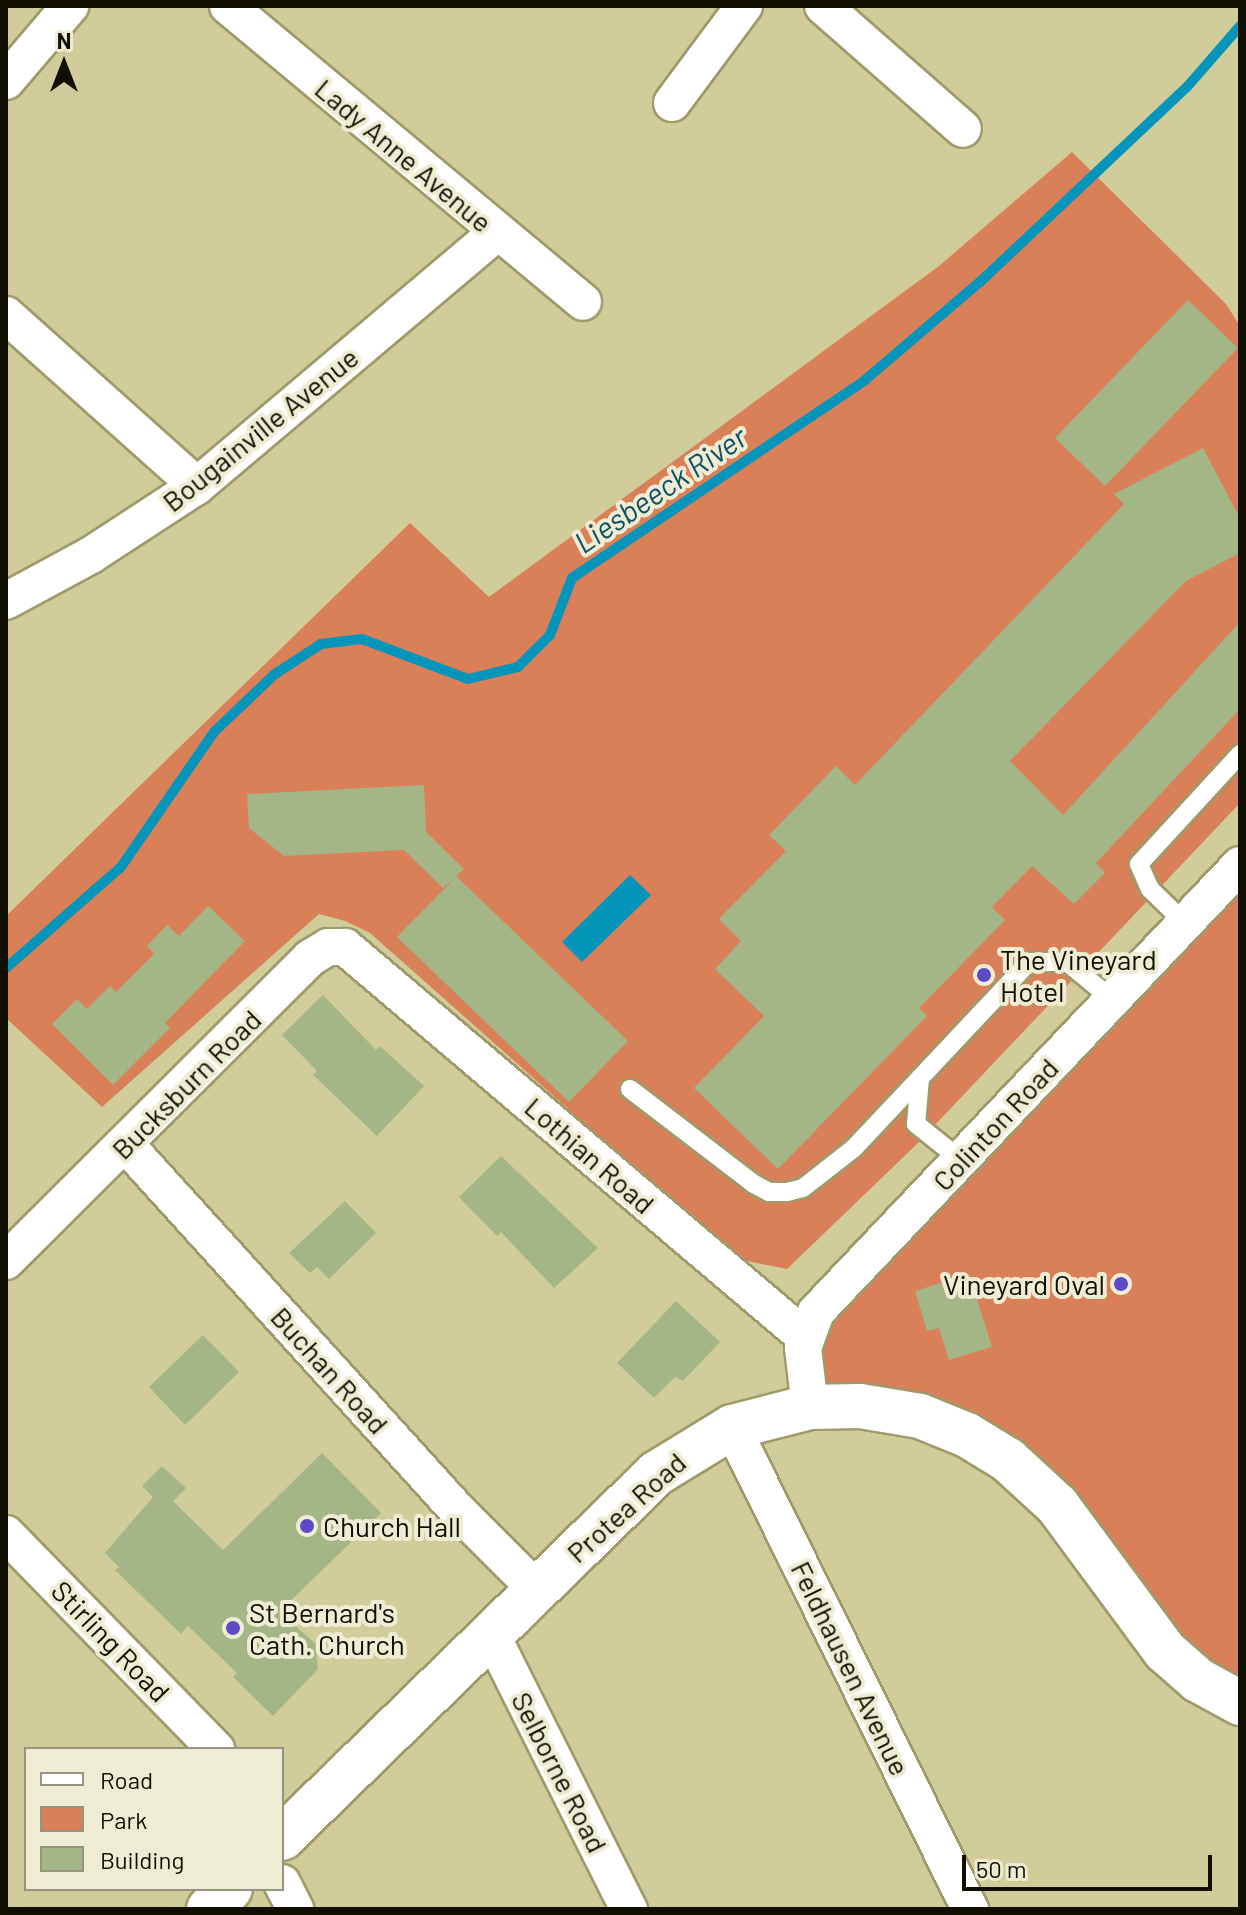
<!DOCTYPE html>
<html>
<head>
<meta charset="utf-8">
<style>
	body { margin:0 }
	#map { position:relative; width:1246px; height:1915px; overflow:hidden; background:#d1cd9b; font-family:Barlow,sans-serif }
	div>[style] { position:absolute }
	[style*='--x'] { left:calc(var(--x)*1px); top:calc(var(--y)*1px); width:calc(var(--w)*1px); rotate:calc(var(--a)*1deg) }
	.green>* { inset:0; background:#d98059 }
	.water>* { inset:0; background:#0594ba }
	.stream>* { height:10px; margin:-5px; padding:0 5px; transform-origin:5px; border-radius:5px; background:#0594ba }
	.building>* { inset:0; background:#a4b586 }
	.roads { filter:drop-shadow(2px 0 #9e9a69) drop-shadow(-2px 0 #9e9a69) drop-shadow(0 2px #9e9a69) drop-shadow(0 -2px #9e9a69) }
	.service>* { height:18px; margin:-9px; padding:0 9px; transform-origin:9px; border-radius:9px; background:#fff }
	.minor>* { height:36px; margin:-18px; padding:0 18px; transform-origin:18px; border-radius:18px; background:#fff }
	.secondary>* { height:44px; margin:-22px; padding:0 22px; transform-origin:22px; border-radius:22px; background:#fff }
	.dots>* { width:22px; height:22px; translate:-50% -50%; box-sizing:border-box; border:4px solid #eeedd4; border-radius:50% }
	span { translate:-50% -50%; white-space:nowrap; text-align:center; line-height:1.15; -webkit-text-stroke:8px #eeedd4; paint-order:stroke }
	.street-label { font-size:28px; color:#110f01 }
	.poi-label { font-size:28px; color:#110f01 }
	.left { translate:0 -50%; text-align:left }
	.right { translate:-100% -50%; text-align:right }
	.water-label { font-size:30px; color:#0f5064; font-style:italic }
	.frame { position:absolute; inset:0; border:8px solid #110f01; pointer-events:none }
	.legend { position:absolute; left:24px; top:1747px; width:260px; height:144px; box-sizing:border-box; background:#eeedd4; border:2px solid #969480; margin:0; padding:10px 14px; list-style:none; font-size:24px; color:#110f01 }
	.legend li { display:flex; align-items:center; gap:16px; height:40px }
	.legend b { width:40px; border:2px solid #969480 }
	.north { position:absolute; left:24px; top:24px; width:80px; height:80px; -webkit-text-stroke:6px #eeedd4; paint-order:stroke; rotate:0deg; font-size:22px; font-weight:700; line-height:32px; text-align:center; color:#110f01 }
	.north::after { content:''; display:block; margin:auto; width:28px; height:36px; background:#110f01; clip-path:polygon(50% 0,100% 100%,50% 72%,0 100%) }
	.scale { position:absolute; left:962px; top:1855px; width:250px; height:36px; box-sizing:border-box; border:4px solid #110f01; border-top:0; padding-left:10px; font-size:24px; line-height:28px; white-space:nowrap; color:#110f01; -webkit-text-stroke:6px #eeedd4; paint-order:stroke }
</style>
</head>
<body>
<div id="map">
	<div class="green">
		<div style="clip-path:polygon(1072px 152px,1226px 304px,1240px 326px,1240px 803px,917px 1144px,787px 1269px,747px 1261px,688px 1215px,370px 933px,345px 921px,319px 914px,102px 1107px,6px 1018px,6px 916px,410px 523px,489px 597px,939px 266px)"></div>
		<div style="clip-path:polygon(1240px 868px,1240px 1703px,1020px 1467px,828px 1406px,809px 1325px)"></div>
	</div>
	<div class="water">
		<div style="clip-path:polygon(630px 875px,651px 895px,582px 962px,562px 942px)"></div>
	</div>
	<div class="stream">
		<div style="--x:6;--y:968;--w:153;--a:-41.3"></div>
		<div style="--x:121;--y:867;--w:164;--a:-55.4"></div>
		<div style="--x:214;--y:732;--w:84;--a:-43.6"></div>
		<div style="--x:275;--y:674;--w:55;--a:-33.1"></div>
		<div style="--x:321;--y:644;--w:41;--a:-7"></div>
		<div style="--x:362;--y:639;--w:113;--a:20.7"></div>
		<div style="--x:468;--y:679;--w:51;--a:-13.5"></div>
		<div style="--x:518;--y:667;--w:45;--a:-45"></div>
		<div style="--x:550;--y:635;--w:61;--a:-68.9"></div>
		<div style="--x:572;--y:578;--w:354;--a:-34"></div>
		<div style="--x:865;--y:380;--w:153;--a:-40.5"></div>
		<div style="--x:981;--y:281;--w:283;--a:-43.3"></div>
		<div style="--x:1187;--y:87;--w:81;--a:-49"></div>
	</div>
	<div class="building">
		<div style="clip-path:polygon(1188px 300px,1238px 348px,1105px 486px,1055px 438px)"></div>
		<div style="clip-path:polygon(1203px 448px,1240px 518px,1240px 553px,1186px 581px,1010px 761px,1063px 815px,1240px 622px,1240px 709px,1096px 863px,1105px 873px,1074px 904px,1032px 866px,992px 907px,1005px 920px,919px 1008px,927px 1016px,778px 1169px,694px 1088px,764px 1016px,715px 969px,741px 941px,719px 919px,786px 851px,769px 835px,836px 766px,855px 785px,1124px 504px,1114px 494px)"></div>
		<div style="clip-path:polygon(424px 785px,426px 832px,464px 869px,456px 876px,628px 1041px,569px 1102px,397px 937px,455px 878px,443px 888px,404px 850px,284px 856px,249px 828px,247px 794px)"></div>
		<div style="clip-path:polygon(208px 906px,245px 941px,165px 1023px,170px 1028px,113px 1085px,52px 1024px,77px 999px,87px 1009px,110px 986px,116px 992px,154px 954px,147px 946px,167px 925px,179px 936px)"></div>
		<div style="clip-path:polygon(323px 995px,376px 1050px,380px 1046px,424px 1086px,377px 1136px,313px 1075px,317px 1071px,282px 1035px)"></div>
		<div style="clip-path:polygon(501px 1156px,598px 1248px,554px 1288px,501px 1232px,497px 1236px,459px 1197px)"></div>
		<div style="clip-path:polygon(345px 1201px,376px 1233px,329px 1279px,317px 1267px,310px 1273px,289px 1253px)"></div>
		<div style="clip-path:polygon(969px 1274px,992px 1347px,949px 1360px,939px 1328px,927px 1331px,915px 1291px)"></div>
		<div style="clip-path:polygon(676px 1301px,720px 1342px,683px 1381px,675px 1377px,654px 1398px,617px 1363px)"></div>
		<div style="clip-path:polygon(203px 1335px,239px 1372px,185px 1425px,149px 1387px)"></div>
		<div style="clip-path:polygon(322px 1453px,381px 1513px,279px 1612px,315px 1643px,318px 1669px,273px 1716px,233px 1677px,237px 1673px,188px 1626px,181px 1634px,115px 1570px,119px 1567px,105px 1553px,153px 1497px,142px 1486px,162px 1466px,186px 1488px,173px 1501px,223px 1550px)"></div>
	</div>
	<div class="roads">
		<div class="service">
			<div style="--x:1185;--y:923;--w:49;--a:-135.8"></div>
			<div style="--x:1150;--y:889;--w:27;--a:-114"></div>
			<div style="--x:1139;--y:864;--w:149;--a:-47.4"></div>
			<div style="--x:630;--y:1089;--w:156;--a:37.5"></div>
			<div style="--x:754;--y:1184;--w:17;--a:28"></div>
			<div style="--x:769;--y:1192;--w:18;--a:0"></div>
			<div style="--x:787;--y:1192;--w:16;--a:-14"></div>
			<div style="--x:803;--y:1188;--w:63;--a:-38"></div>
			<div style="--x:853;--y:1149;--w:98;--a:-46.7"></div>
			<div style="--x:961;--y:1160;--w:58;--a:-141.3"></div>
			<div style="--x:916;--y:1124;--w:46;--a:-85"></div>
			<div style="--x:920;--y:1078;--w:159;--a:-46.8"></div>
			<div style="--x:1029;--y:962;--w:38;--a:0"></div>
			<div style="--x:1067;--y:962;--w:60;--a:39.6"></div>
		</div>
		<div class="minor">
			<div style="--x:228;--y:6;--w:462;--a:39.8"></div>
			<div style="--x:823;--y:6;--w:186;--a:41.3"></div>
			<div style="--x:6;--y:81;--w:99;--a:-49.5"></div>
			<div style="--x:672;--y:103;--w:121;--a:-53.4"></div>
			<div style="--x:6;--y:315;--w:256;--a:41.8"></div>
			<div style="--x:6;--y:601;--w:97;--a:-28.4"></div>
			<div style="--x:91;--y:555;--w:126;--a:-33.1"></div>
			<div style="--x:197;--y:486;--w:392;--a:-40.2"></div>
			<div style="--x:127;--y:1146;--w:496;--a:47.8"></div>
			<div style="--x:460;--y:1513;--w:109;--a:45"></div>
			<div style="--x:6;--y:1261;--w:429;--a:-44.9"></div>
			<div style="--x:310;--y:958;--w:21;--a:-31"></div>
			<div style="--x:328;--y:947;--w:17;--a:0"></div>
			<div style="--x:345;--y:947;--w:604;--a:40.3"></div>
			<div style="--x:810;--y:1407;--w:59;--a:-96.8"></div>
			<div style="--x:803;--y:1348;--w:38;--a:-70"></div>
			<div style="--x:816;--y:1312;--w:616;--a:-46.51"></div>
			<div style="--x:732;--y:1427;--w:538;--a:63.72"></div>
			<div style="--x:6;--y:1534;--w:301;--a:45.7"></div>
			<div style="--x:491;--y:1634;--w:308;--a:63.4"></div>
			<div style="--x:282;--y:1883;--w:29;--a:63"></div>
		</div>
		<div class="secondary">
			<div style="--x:282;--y:1838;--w:523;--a:-44.23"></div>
			<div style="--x:657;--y:1473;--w:88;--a:-31.5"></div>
			<div style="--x:732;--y:1427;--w:81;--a:-14.4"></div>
			<div style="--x:810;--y:1407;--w:50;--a:-1.1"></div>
			<div style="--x:860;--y:1406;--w:61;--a:9.5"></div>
			<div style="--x:920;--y:1416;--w:51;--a:22"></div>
			<div style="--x:967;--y:1435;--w:48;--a:31.4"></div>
			<div style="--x:1008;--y:1460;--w:67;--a:42.6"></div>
			<div style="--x:1057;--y:1505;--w:182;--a:53.5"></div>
			<div style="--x:1165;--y:1651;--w:44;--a:41.3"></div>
			<div style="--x:1198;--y:1680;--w:48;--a:28.7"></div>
			<div style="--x:209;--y:1909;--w:29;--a:-44"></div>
		</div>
	</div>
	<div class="dots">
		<div style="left:984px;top:975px;background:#5c4bc4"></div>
		<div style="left:1121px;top:1284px;background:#5c4bc4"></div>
		<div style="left:307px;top:1526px;background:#5c4bc4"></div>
		<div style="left:233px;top:1628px;background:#5c4bc4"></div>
	</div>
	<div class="street-label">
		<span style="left:404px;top:155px;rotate:40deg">Lady Anne Avenue</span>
		<span style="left:260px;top:429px;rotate:-39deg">Bougainville Avenue</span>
		<span style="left:186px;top:1084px;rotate:-45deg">Bucksburn Road</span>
		<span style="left:995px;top:1124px;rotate:-47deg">Colinton Road</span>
		<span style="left:590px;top:1155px;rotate:41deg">Lothian Road</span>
		<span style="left:330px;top:1370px;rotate:48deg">Buchan Road</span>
		<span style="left:626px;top:1507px;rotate:-42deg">Protea Road</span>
		<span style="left:111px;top:1641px;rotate:46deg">Stirling Road</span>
		<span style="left:851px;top:1668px;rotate:64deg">Feldhausen Avenue</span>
		<span style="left:560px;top:1772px;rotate:63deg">Selborne Road</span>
	</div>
	<div class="poi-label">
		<span class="left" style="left:1000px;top:975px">The Vineyard<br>Hotel</span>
		<span class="right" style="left:1105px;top:1284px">Vineyard Oval</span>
		<span class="left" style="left:323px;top:1526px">Church Hall</span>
		<span class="left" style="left:249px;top:1628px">St Bernard's<br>Cath. Church</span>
	</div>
	<div class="water-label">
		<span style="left:660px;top:489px;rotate:-34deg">Liesbeeck River</span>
	</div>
	<div class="frame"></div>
	<ul class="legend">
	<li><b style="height:10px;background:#fff"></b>Road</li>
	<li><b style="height:22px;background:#d98059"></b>Park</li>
	<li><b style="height:22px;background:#a4b586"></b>Building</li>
	</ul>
	<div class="north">N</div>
	<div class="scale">50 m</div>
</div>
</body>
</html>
